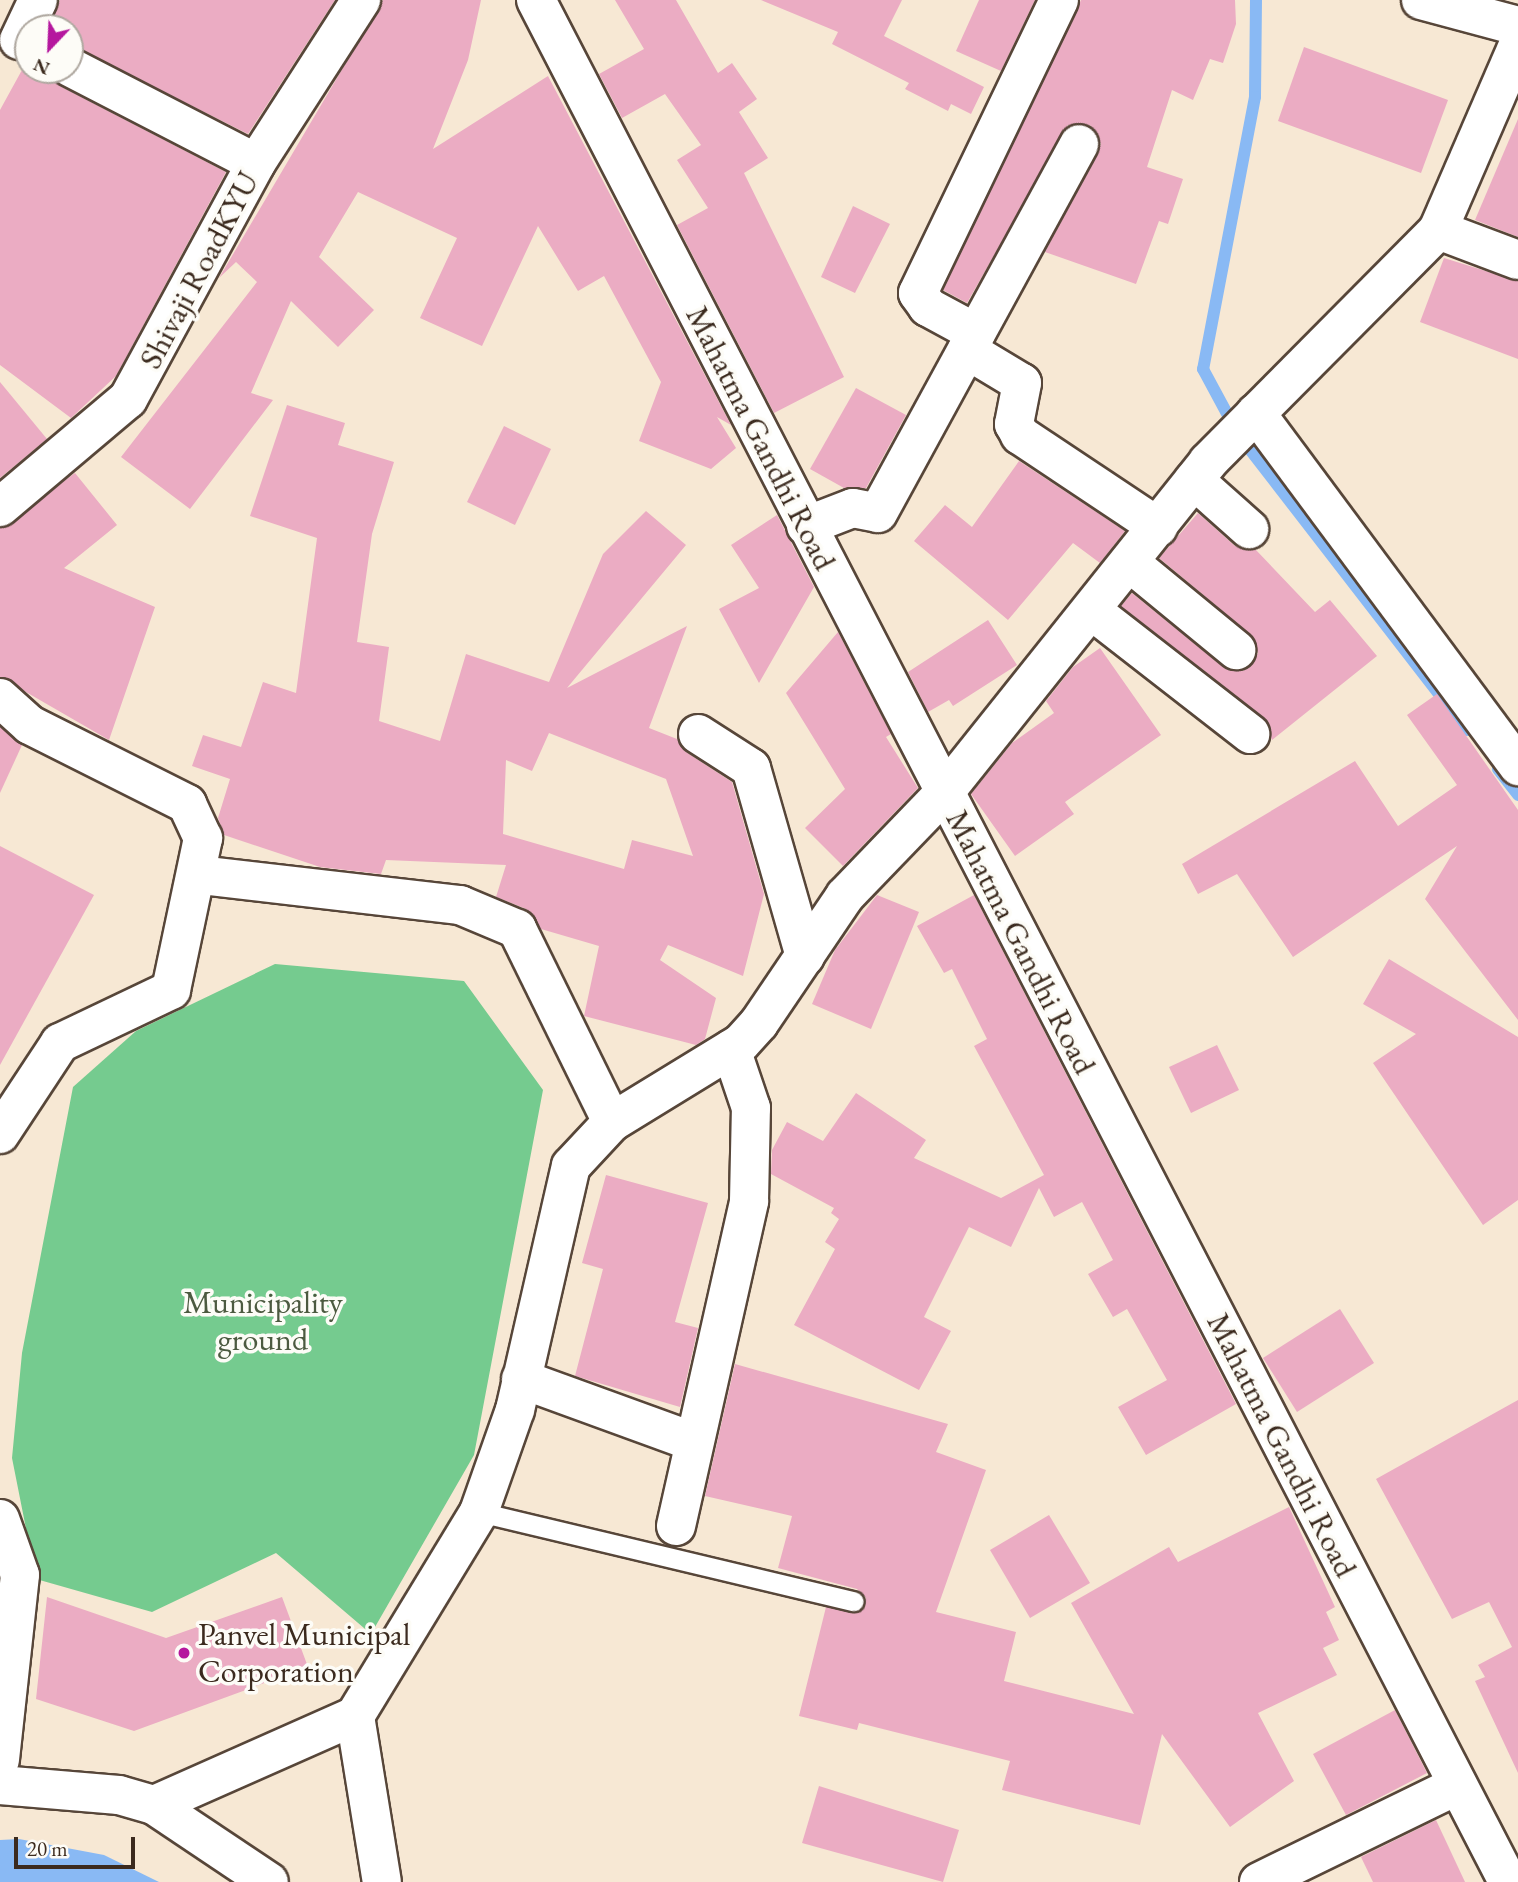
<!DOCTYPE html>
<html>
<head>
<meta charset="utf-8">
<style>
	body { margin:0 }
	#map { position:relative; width:1518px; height:1882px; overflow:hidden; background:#f7e8d4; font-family:"EB Garamond",serif }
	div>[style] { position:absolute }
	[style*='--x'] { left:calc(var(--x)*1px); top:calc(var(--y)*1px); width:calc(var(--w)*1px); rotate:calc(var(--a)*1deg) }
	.green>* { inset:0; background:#75cb8f }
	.water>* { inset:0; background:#89b9f4 }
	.stream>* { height:12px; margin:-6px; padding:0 6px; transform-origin:6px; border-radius:6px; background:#89b9f4 }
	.building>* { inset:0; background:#ebacc3 }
	.roads { filter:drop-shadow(2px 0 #574639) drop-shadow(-2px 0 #574639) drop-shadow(0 2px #574639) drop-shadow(0 -2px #574639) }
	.service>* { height:19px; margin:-9.5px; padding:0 9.5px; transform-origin:9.5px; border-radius:9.5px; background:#fff }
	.minor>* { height:38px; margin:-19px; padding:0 19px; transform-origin:19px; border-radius:19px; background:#fff }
	.tertiary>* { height:38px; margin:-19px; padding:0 19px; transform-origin:19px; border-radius:19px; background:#fff }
	.secondary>* { height:38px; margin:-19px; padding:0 19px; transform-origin:19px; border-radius:19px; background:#fff }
	.dots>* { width:19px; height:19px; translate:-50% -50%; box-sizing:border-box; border:4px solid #fdfcf7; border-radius:50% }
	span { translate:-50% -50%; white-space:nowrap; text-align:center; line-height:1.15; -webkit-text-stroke:7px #fdfcf7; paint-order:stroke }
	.street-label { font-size:32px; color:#3b2a1e }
	.park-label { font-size:32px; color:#4c5a40 }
	.poi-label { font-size:32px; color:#3b2a1e }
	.left { translate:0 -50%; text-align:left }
	.north { position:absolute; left:14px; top:14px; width:70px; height:70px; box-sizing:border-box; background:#fdfcf7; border:2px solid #afa8a0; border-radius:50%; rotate:203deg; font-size:19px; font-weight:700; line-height:28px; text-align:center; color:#3b2a1e }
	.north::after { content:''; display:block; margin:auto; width:24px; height:32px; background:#b5179e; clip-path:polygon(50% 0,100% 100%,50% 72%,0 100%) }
	.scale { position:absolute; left:14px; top:1837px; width:121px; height:32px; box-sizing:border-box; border:4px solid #3b2a1e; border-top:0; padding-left:9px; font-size:21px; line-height:24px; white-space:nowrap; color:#3b2a1e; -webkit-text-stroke:5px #fdfcf7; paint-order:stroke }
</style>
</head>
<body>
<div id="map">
	<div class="green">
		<div style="clip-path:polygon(275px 964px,464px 981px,543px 1090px,474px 1455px,371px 1634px,276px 1553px,152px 1612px,36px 1579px,12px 1458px,22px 1353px,73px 1087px,136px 1031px)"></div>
	</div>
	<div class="water">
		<div style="clip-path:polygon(19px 1839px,104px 1855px,159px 1882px,0 1882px,0 1840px)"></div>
	</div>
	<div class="stream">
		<div style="--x:1256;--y:0;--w:97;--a:90.6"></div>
		<div style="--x:1255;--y:97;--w:277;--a:100.8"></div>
		<div style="--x:1203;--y:369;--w:74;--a:61.7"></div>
		<div style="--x:1238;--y:434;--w:374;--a:52.3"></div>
		<div style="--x:1498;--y:769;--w:33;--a:52"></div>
	</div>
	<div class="building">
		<div style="clip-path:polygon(60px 0,335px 0,248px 134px,70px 45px,70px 28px,49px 28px)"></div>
		<div style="clip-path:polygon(383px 0,481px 0,468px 60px,433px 149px,548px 76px,731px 425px,717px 417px,736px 448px,711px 469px,639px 441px,661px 382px,604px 276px,578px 291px,538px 226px,482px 346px,420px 318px,457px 238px,358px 192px,319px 257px,374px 310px,338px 347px,291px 301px,251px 393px,273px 400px,190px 509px,121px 457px,257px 282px,236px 262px,219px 278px)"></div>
		<div style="clip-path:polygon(615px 0,676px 0,718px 73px,732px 63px,757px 99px,739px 112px,768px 158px,744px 173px,844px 377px,774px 413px,677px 225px,708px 208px,677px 160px,701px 145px,665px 94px,622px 118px,599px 74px,644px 49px)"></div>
		<div style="clip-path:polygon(761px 0,902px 0,884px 36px,984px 87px,971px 114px,951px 104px,948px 111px,905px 89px,909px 83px,832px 44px,838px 32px)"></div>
		<div style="clip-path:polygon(979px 0,1035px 0,1001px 71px,956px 51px)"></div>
		<div style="clip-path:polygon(1081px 0,1235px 0,1236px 24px,1223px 63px,1210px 59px,1193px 100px,1172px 90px,1147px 167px,1183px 179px,1168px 224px,1159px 221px,1136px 284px,1045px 252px,1101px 144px,1090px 125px,1068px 125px,967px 303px,943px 290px)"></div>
		<div style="clip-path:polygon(1304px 47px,1448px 100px,1421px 173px,1278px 121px)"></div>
		<div style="clip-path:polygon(28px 59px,28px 70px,49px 70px,60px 86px,226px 172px,116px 376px,71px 418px,0 365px,0 110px)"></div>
		<div style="clip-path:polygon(1518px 119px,1518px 237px,1475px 220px)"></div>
		<div style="clip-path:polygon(853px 206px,890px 224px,855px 293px,821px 277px)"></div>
		<div style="clip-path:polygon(1444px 258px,1518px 281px,1518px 359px,1420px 322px)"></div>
		<div style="clip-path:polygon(0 382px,47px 439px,0 478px)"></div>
		<div style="clip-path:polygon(856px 388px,906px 415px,866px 488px,844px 488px,810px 469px)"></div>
		<div style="clip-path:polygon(evenodd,287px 405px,345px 423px,338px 445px,394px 462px,372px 534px,357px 642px,389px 647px,379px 721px,440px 741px,466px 654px,549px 682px,603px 554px,646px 511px,686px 545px,567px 688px,687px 626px,649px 728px,677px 739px,686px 752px,732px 782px,764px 894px,743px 976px,668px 945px,660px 960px,716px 998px,705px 1039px,696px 1045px,584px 1016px,599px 946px,541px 929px,526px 909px,496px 897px,506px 865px,386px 860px,381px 874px,320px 867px,224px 835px,218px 818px,230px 779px,192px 766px,203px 735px,241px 747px,263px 682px,296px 693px,317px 538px,250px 516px,287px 405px,549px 733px,666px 779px,693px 856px,632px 840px,624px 869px,503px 834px,506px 760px,532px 771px,549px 733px)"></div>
		<div style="clip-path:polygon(504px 426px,551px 449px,515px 525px,467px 502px)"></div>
		<div style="clip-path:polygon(1019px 461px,1125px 531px,1100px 563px,1073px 543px,1008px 620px,914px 541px,945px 505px,972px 527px)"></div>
		<div style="clip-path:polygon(75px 473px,117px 525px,64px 568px,155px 607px,109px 740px,0 677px,0 528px)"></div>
		<div style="clip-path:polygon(1198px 513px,1235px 546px,1256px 550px,1315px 612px,1330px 600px,1377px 656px,1272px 740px,1263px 717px,1121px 606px,1132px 593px,1223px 667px,1243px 671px,1252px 664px,1258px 653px,1250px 634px,1159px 558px)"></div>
		<div style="clip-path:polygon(777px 515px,814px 587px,759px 683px,719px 609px,759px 588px,731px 545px)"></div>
		<div style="clip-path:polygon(988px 620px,1017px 665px,953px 706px,949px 700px,928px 712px,908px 672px)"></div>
		<div style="clip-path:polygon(838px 632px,891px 734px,886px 737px,918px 788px,843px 866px,805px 828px,845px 789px,786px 693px)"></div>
		<div style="clip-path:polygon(1100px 648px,1161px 735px,1065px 802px,1074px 814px,1015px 856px,971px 794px,1012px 743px,1054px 713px,1046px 701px,1073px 667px)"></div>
		<div style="clip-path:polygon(1437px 694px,1518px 810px,1518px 1020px,1425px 899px,1457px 846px,1293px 957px,1237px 874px,1198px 894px,1182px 864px,1355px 761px,1398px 826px,1457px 785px,1407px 715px)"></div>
		<div style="clip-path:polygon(0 727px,22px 745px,0 793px)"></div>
		<div style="clip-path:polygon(0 846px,94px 895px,0 1065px)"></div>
		<div style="clip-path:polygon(877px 895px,919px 912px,871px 1029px,812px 1004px,835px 950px)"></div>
		<div style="clip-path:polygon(974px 895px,1236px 1404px,1146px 1455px,1118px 1407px,1167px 1380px,1127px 1309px,1113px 1317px,1088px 1274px,1113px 1260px,1082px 1202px,1054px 1217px,1039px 1188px,1011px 1247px,969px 1227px,924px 1317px,951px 1331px,919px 1390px,794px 1325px,835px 1249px,825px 1242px,839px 1219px,831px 1213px,834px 1208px,771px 1174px,772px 1150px,787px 1122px,823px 1141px,856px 1093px,926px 1140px,914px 1158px,1001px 1198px,1044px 1175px,974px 1046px,987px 1039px,952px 969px,944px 973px,917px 926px)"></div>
		<div style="clip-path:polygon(1389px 959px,1518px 1037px,1518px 1200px,1483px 1225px,1373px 1063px,1416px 1034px,1363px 1004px)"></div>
		<div style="clip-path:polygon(1217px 1045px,1239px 1090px,1191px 1113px,1169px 1067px)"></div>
		<div style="clip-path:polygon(606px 1175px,708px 1203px,675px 1322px,698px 1328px,680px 1407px,575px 1376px,603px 1269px,582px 1263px)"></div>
		<div style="clip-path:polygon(1340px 1309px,1374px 1363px,1297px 1412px,1263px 1358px)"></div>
		<div style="clip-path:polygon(735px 1364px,948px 1424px,936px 1452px,986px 1470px,936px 1612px,1016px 1632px,1004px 1681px,1134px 1714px,1071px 1603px,1169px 1547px,1178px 1562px,1289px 1507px,1335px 1607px,1326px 1612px,1339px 1640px,1323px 1648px,1337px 1675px,1258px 1713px,1294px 1781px,1230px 1827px,1162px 1734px,1140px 1825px,1002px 1790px,1010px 1761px,859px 1723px,857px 1730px,799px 1716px,826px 1607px,857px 1613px,866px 1598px,857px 1589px,778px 1568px,792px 1516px,705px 1496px)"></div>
		<div style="clip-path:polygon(1518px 1400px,1518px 1773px,1475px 1681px,1485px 1677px,1478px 1665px,1512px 1647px,1489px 1602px,1452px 1619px,1376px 1479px)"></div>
		<div style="clip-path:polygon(1049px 1515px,1090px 1583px,1030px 1618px,990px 1550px)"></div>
		<div style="clip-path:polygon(47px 1597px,166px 1638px,282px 1597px,308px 1667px,134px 1731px,36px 1699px)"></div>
		<div style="clip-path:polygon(1395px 1710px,1427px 1773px,1346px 1815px,1313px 1754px)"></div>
		<div style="clip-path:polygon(819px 1786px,959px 1830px,943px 1882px,802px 1843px)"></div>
		<div style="clip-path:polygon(1436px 1820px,1465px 1882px,1373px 1882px,1361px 1857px)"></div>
	</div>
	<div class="roads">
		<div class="service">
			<div style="--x:479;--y:1512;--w:385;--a:13.4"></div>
		</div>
		<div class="minor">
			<div style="--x:1421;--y:0;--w:100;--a:15"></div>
			<div style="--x:19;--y:40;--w:44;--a:-64.6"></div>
			<div style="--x:70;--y:67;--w:209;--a:27.3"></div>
			<div style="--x:1438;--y:230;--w:85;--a:20.6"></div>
			<div style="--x:976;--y:333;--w:55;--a:-151.6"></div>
			<div style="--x:928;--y:307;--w:17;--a:-126"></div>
			<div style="--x:918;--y:293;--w:325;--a:-64.3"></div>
			<div style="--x:967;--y:350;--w:64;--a:31"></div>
			<div style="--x:1022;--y:383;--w:42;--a:101"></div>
			<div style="--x:1014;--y:424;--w:13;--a:61"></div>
			<div style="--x:1020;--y:435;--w:166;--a:33.7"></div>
			<div style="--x:1256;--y:413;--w:440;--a:53.4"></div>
			<div style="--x:1194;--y:480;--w:74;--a:41.7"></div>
			<div style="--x:806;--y:526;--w:50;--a:-21"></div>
			<div style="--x:853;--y:508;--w:25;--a:11"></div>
			<div style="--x:878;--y:513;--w:420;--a:-61.4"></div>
			<div style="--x:1129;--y:562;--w:139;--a:39.4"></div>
			<div style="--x:1091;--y:610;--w:202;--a:37.9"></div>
			<div style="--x:0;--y:698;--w:40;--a:42"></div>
			<div style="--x:30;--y:725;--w:176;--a:26.7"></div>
			<div style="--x:187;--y:804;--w:38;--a:65"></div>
			<div style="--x:203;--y:838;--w:155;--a:101.9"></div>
			<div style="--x:171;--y:990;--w:123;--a:154.5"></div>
			<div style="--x:60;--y:1043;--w:109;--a:123.4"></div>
			<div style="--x:698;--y:734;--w:63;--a:32.7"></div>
			<div style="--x:751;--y:768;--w:196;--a:74"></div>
			<div style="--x:200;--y:875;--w:262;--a:6.6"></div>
			<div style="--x:460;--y:905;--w:62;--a:22.8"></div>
			<div style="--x:517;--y:929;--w:215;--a:63.8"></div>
			<div style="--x:521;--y:1379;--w:184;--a:20"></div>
			<div style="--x:0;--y:1519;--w:59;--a:70.3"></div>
			<div style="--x:20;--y:1575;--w:186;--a:96.2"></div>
			<div style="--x:676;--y:1526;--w:333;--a:-77.3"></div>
			<div style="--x:749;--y:1201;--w:93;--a:-88.8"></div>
			<div style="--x:751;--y:1108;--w:62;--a:-108.7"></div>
			<div style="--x:355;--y:1716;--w:168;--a:80.8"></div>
			<div style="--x:154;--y:1805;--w:220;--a:-23.9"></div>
			<div style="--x:355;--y:1716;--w:239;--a:-58.7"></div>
			<div style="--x:479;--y:1512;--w:108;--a:-70.6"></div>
			<div style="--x:515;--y:1410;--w:250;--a:-77.1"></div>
			<div style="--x:571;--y:1166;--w:60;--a:-47"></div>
			<div style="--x:612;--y:1122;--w:151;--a:-31.5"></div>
			<div style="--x:741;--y:1043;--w:27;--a:-48"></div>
			<div style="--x:759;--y:1023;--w:153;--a:-55.9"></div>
			<div style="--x:845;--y:896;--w:143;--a:-46.1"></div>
			<div style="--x:944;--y:793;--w:423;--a:-51.4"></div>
			<div style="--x:1208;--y:462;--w:327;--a:-45.2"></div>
			<div style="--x:1438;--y:230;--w:202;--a:-66.6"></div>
			<div style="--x:1259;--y:1882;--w:221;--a:-26"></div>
		</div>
		<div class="tertiary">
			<div style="--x:0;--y:507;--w:167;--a:-40.2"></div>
			<div style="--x:128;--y:399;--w:268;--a:-61.5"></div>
			<div style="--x:256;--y:163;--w:194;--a:-57.2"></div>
			<div style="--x:0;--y:1785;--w:119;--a:4.8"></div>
			<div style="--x:119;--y:1795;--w:36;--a:16"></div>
			<div style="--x:154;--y:1805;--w:138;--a:33.8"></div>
		</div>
		<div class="secondary">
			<div style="--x:536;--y:0;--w:2118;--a:62.68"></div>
		</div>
	</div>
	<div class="dots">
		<div style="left:184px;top:1653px;background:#b5179e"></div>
	</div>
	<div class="street-label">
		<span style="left:199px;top:270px;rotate:-62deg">Shivaji RoadKYU</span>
		<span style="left:761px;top:438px;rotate:63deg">Mahatma Gandhi Road</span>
		<span style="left:1021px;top:942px;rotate:63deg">Mahatma Gandhi Road</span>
		<span style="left:1282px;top:1445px;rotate:63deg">Mahatma Gandhi Road</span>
	</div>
	<div class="park-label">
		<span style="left:263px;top:1321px">Municipality<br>ground</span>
	</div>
	<div class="poi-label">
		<span class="left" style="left:198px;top:1653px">Panvel Municipal<br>Corporation</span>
	</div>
	<div class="north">N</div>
	<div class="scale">20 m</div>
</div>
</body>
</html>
